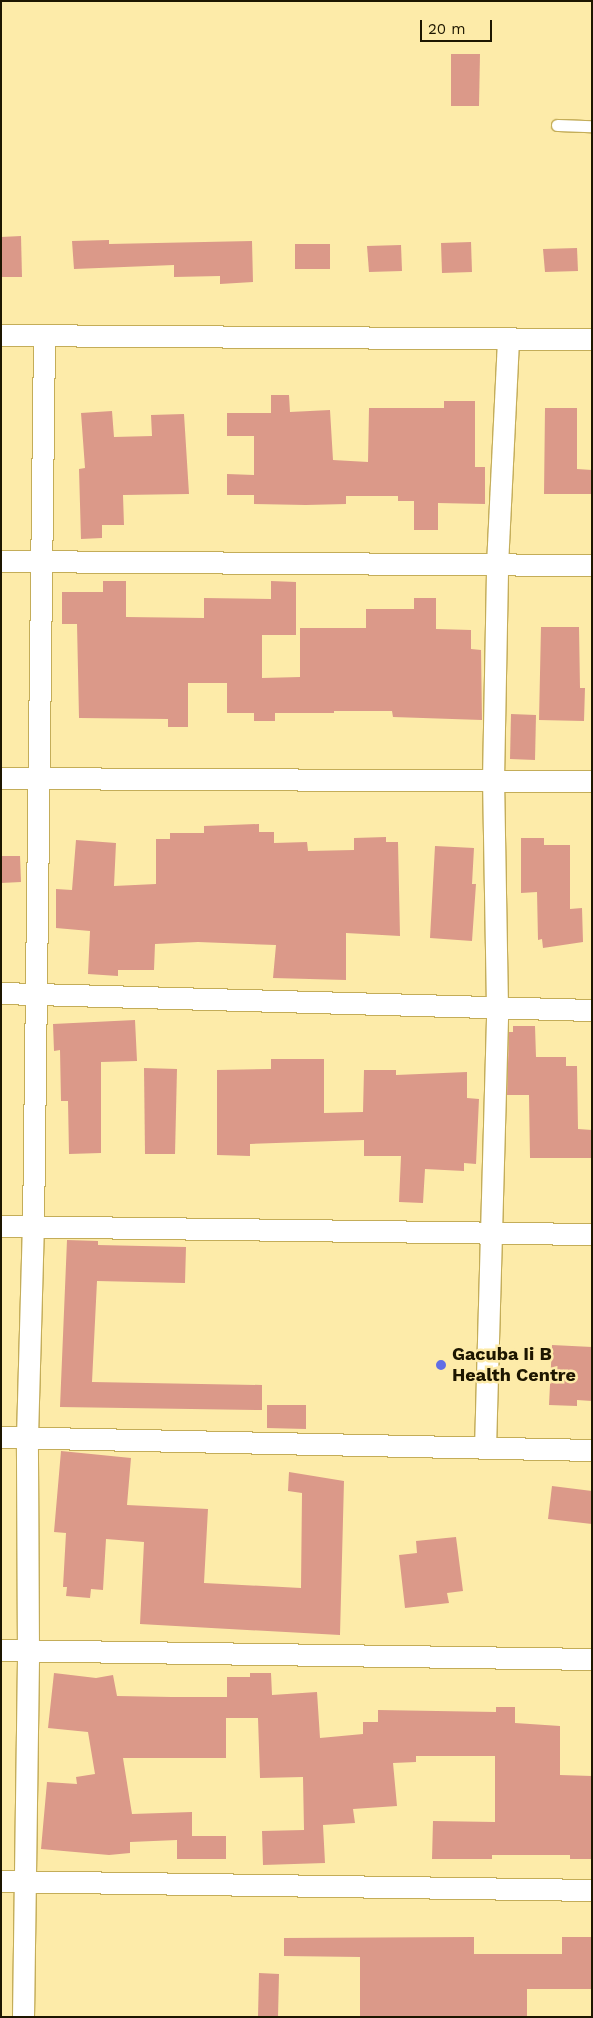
<!DOCTYPE html>
<html>
<head>
<meta charset="utf-8">
<style>
	body { margin:0 }
	#map { position:relative; width:593px; height:2018px; overflow:hidden; background:#fdeba9; font-family:"Work Sans",sans-serif }
	div>[style] { position:absolute }
	[style*='--x'] { left:calc(var(--x)*1px); top:calc(var(--y)*1px); width:calc(var(--w)*1px); rotate:calc(var(--a)*1deg) }
	.building>* { inset:0; background:#db9989 }
	.roads { filter:drop-shadow(1px 0 #c4ad59) drop-shadow(-1px 0 #c4ad59) drop-shadow(0 1px #c4ad59) drop-shadow(0 -1px #c4ad59) }
	.lane>* { height:11px; margin:-5.5px; padding:0 5.5px; transform-origin:5.5px; border-radius:5.5px; background:#fff }
	.street>* { height:21px; margin:-10.5px; padding:0 10.5px; transform-origin:10.5px; border-radius:10.5px; background:#fff }
	.dots>* { width:14px; height:14px; translate:-50% -50%; box-sizing:border-box; border:2px solid #fdeba9; border-radius:50% }
	span { translate:-50% -50%; white-space:nowrap; text-align:center; line-height:1.15; -webkit-text-stroke:5px #fdeba9; paint-order:stroke }
	.poi-label { font-size:18px; color:#1d1600; font-weight:700 }
	.left { translate:0 -50%; text-align:left }
	.frame { position:absolute; inset:0; border:2px solid #1d1600; pointer-events:none }
	.scale { position:absolute; left:420px; top:20px; width:72px; height:22px; box-sizing:border-box; border:2px solid #1d1600; border-top:0; padding-left:6px; font-size:15px; line-height:18px; white-space:nowrap; color:#1d1600; -webkit-text-stroke:4px #fdeba9; paint-order:stroke }
</style>
</head>
<body>
<div id="map">
	<div class="building">
		<div style="clip-path:polygon(451px 54px,480px 54px,479px 106px,451px 106px)"></div>
		<div style="clip-path:polygon(21px 236px,22px 277px,1px 277px,1px 237px)"></div>
		<div style="clip-path:polygon(109px 240px,109px 244px,252px 241px,253px 282px,220px 284px,220px 276px,174px 277px,174px 265px,74px 269px,72px 241px)"></div>
		<div style="clip-path:polygon(471px 242px,472px 272px,442px 273px,441px 243px)"></div>
		<div style="clip-path:polygon(295px 244px,330px 244px,330px 269px,295px 269px)"></div>
		<div style="clip-path:polygon(401px 245px,402px 271px,369px 272px,367px 246px)"></div>
		<div style="clip-path:polygon(577px 248px,578px 271px,545px 272px,543px 249px)"></div>
		<div style="clip-path:polygon(271px 395px,289px 395px,290px 412px,330px 410px,333px 460px,368px 462px,369px 408px,444px 408px,444px 401px,475px 401px,475px 467px,485px 467px,485px 504px,438px 503px,438px 530px,414px 530px,414px 501px,398px 501px,398px 496px,346px 496px,346px 504px,306px 505px,254px 504px,254px 495px,227px 495px,227px 474px,254px 475px,254px 436px,227px 436px,227px 413px,271px 413px)"></div>
		<div style="clip-path:polygon(545px 408px,577px 408px,577px 469px,592px 470px,592px 494px,544px 494px)"></div>
		<div style="clip-path:polygon(112px 411px,114px 437px,152px 436px,151px 415px,184px 414px,189px 494px,123px 495px,124px 525px,102px 525px,102px 538px,81px 539px,79px 469px,85px 468px,81px 413px)"></div>
		<div style="clip-path:polygon(103px 581px,126px 581px,126px 617px,204px 618px,204px 598px,271px 599px,271px 581px,296px 582px,296px 635px,262px 635px,262px 678px,300px 677px,300px 628px,366px 628px,366px 609px,414px 609px,414px 598px,436px 598px,436px 629px,471px 630px,471px 649px,481px 650px,482px 720px,393px 717px,392px 711px,334px 711px,334px 713px,275px 713px,275px 721px,254px 721px,254px 713px,227px 713px,227px 683px,188px 683px,188px 727px,168px 727px,168px 719px,79px 718px,77px 624px,62px 624px,62px 592px,103px 592px)"></div>
		<div style="clip-path:polygon(541px 627px,579px 627px,580px 688px,585px 688px,584px 721px,539px 720px)"></div>
		<div style="clip-path:polygon(511px 714px,536px 715px,535px 760px,510px 759px)"></div>
		<div style="clip-path:polygon(259px 824px,259px 832px,274px 832px,274px 843px,307px 842px,308px 851px,354px 850px,354px 838px,386px 837px,386px 842px,398px 842px,400px 936px,346px 933px,346px 980px,273px 978px,276px 945px,198px 942px,155px 944px,154px 970px,118px 970px,118px 976px,88px 974px,90px 931px,56px 928px,56px 889px,72px 890px,76px 840px,116px 843px,114px 886px,156px 884px,156px 839px,170px 839px,170px 833px,204px 833px,204px 826px)"></div>
		<div style="clip-path:polygon(521px 838px,544px 838px,544px 845px,570px 845px,570px 909px,582px 908px,583px 942px,543px 948px,542px 939px,538px 940px,537px 892px,521px 893px)"></div>
		<div style="clip-path:polygon(435px 846px,474px 848px,472px 884px,476px 884px,472px 941px,430px 938px)"></div>
		<div style="clip-path:polygon(1px 856px,20px 856px,21px 882px,1px 883px)"></div>
		<div style="clip-path:polygon(135px 1020px,137px 1061px,101px 1062px,101px 1153px,69px 1154px,68px 1101px,61px 1101px,60px 1050px,54px 1051px,53px 1024px)"></div>
		<div style="clip-path:polygon(513px 1026px,535px 1026px,536px 1057px,566px 1057px,566px 1066px,577px 1066px,578px 1129px,592px 1130px,592px 1158px,530px 1158px,529px 1095px,507px 1095px,509px 1032px,513px 1032px)"></div>
		<div style="clip-path:polygon(271px 1059px,324px 1059px,324px 1113px,363px 1112px,364px 1070px,396px 1070px,396px 1075px,467px 1072px,467px 1098px,479px 1099px,476px 1164px,464px 1163px,464px 1171px,425px 1169px,423px 1203px,399px 1202px,401px 1156px,364px 1156px,364px 1140px,250px 1144px,250px 1156px,217px 1155px,217px 1070px,271px 1069px)"></div>
		<div style="clip-path:polygon(144px 1068px,177px 1069px,175px 1154px,145px 1154px)"></div>
		<div style="clip-path:polygon(67px 1240px,98px 1241px,98px 1245px,186px 1247px,185px 1283px,97px 1281px,92px 1382px,262px 1385px,262px 1410px,60px 1407px)"></div>
		<div style="clip-path:polygon(552px 1345px,592px 1347px,592px 1401px,577px 1400px,577px 1406px,549px 1405px)"></div>
		<div style="clip-path:polygon(267px 1405px,306px 1405px,306px 1429px,267px 1428px)"></div>
		<div style="clip-path:polygon(61px 1451px,131px 1458px,127px 1505px,208px 1509px,204px 1583px,301px 1588px,302px 1493px,288px 1491px,289px 1472px,344px 1481px,340px 1635px,140px 1624px,144px 1542px,106px 1539px,103px 1590px,91px 1589px,90px 1598px,66px 1596px,67px 1587px,63px 1587px,66px 1533px,54px 1532px)"></div>
		<div style="clip-path:polygon(552px 1486px,592px 1491px,592px 1524px,548px 1519px)"></div>
		<div style="clip-path:polygon(456px 1537px,463px 1591px,447px 1593px,449px 1603px,405px 1608px,399px 1555px,417px 1553px,416px 1541px)"></div>
		<div style="clip-path:polygon(54px 1673px,96px 1678px,113px 1675px,117px 1696px,172px 1697px,227px 1697px,227px 1677px,250px 1677px,250px 1673px,271px 1673px,272px 1695px,317px 1692px,320px 1738px,363px 1734px,363px 1722px,378px 1722px,378px 1710px,496px 1712px,496px 1707px,515px 1707px,515px 1723px,560px 1726px,560px 1775px,592px 1776px,592px 1859px,570px 1859px,570px 1855px,492px 1855px,492px 1859px,432px 1859px,433px 1821px,495px 1822px,495px 1756px,416px 1756px,416px 1762px,393px 1763px,397px 1806px,353px 1809px,355px 1823px,323px 1825px,325px 1863px,263px 1865px,262px 1831px,304px 1830px,303px 1777px,260px 1778px,258px 1718px,226px 1718px,226px 1758px,123px 1758px,132px 1814px,192px 1812px,192px 1836px,226px 1836px,226px 1859px,177px 1859px,177px 1840px,130px 1842px,130px 1853px,109px 1855px,41px 1849px,47px 1782px,77px 1784px,76px 1777px,95px 1774px,88px 1732px,48px 1728px)"></div>
		<div style="clip-path:polygon(474px 1937px,474px 1954px,562px 1954px,562px 1937px,592px 1937px,592px 1989px,527px 1989px,527px 2017px,360px 2017px,360px 1957px,284px 1956px,284px 1938px)"></div>
		<div style="clip-path:polygon(259px 1973px,279px 1974px,278px 2017px,258px 2017px)"></div>
	</div>
	<div class="roads">
		<div class="lane">
			<div style="--x:557;--y:125;--w:35;--a:2"></div>
		</div>
		<div class="street">
			<div style="--x:1;--y:335;--w:591;--a:0.39"></div>
			<div style="--x:1;--y:561;--w:591;--a:0.39"></div>
			<div style="--x:1;--y:778;--w:591;--a:0.29"></div>
			<div style="--x:1;--y:993;--w:591;--a:1.65"></div>
			<div style="--x:1;--y:1226;--w:591;--a:0.78"></div>
			<div style="--x:1;--y:1437;--w:591;--a:1.26"></div>
			<div style="--x:485;--y:1448;--w:441;--a:-88.4"></div>
			<div style="--x:497;--y:1007;--w:227;--a:-91"></div>
			<div style="--x:493;--y:780;--w:215;--a:-88.9"></div>
			<div style="--x:497;--y:565;--w:225;--a:-87.2"></div>
			<div style="--x:1;--y:1650;--w:591;--a:0.87"></div>
			<div style="--x:1;--y:1881;--w:591;--a:0.87"></div>
			<div style="--x:23;--y:2017;--w:366;--a:-89.2"></div>
			<div style="--x:28;--y:1651;--w:214;--a:-90.3"></div>
			<div style="--x:27;--y:1437;--w:210;--a:-88.4"></div>
			<div style="--x:33;--y:1227;--w:892;--a:-89.29"></div>
		</div>
	</div>
	<div class="dots">
		<div style="left:441px;top:1365px;background:#606ee5"></div>
	</div>
	<div class="poi-label">
		<span class="left" style="left:452px;top:1365px">Gacuba Ii B<br>Health Centre</span>
	</div>
	<div class="frame"></div>
	<div class="scale">20 m</div>
</div>
</body>
</html>
